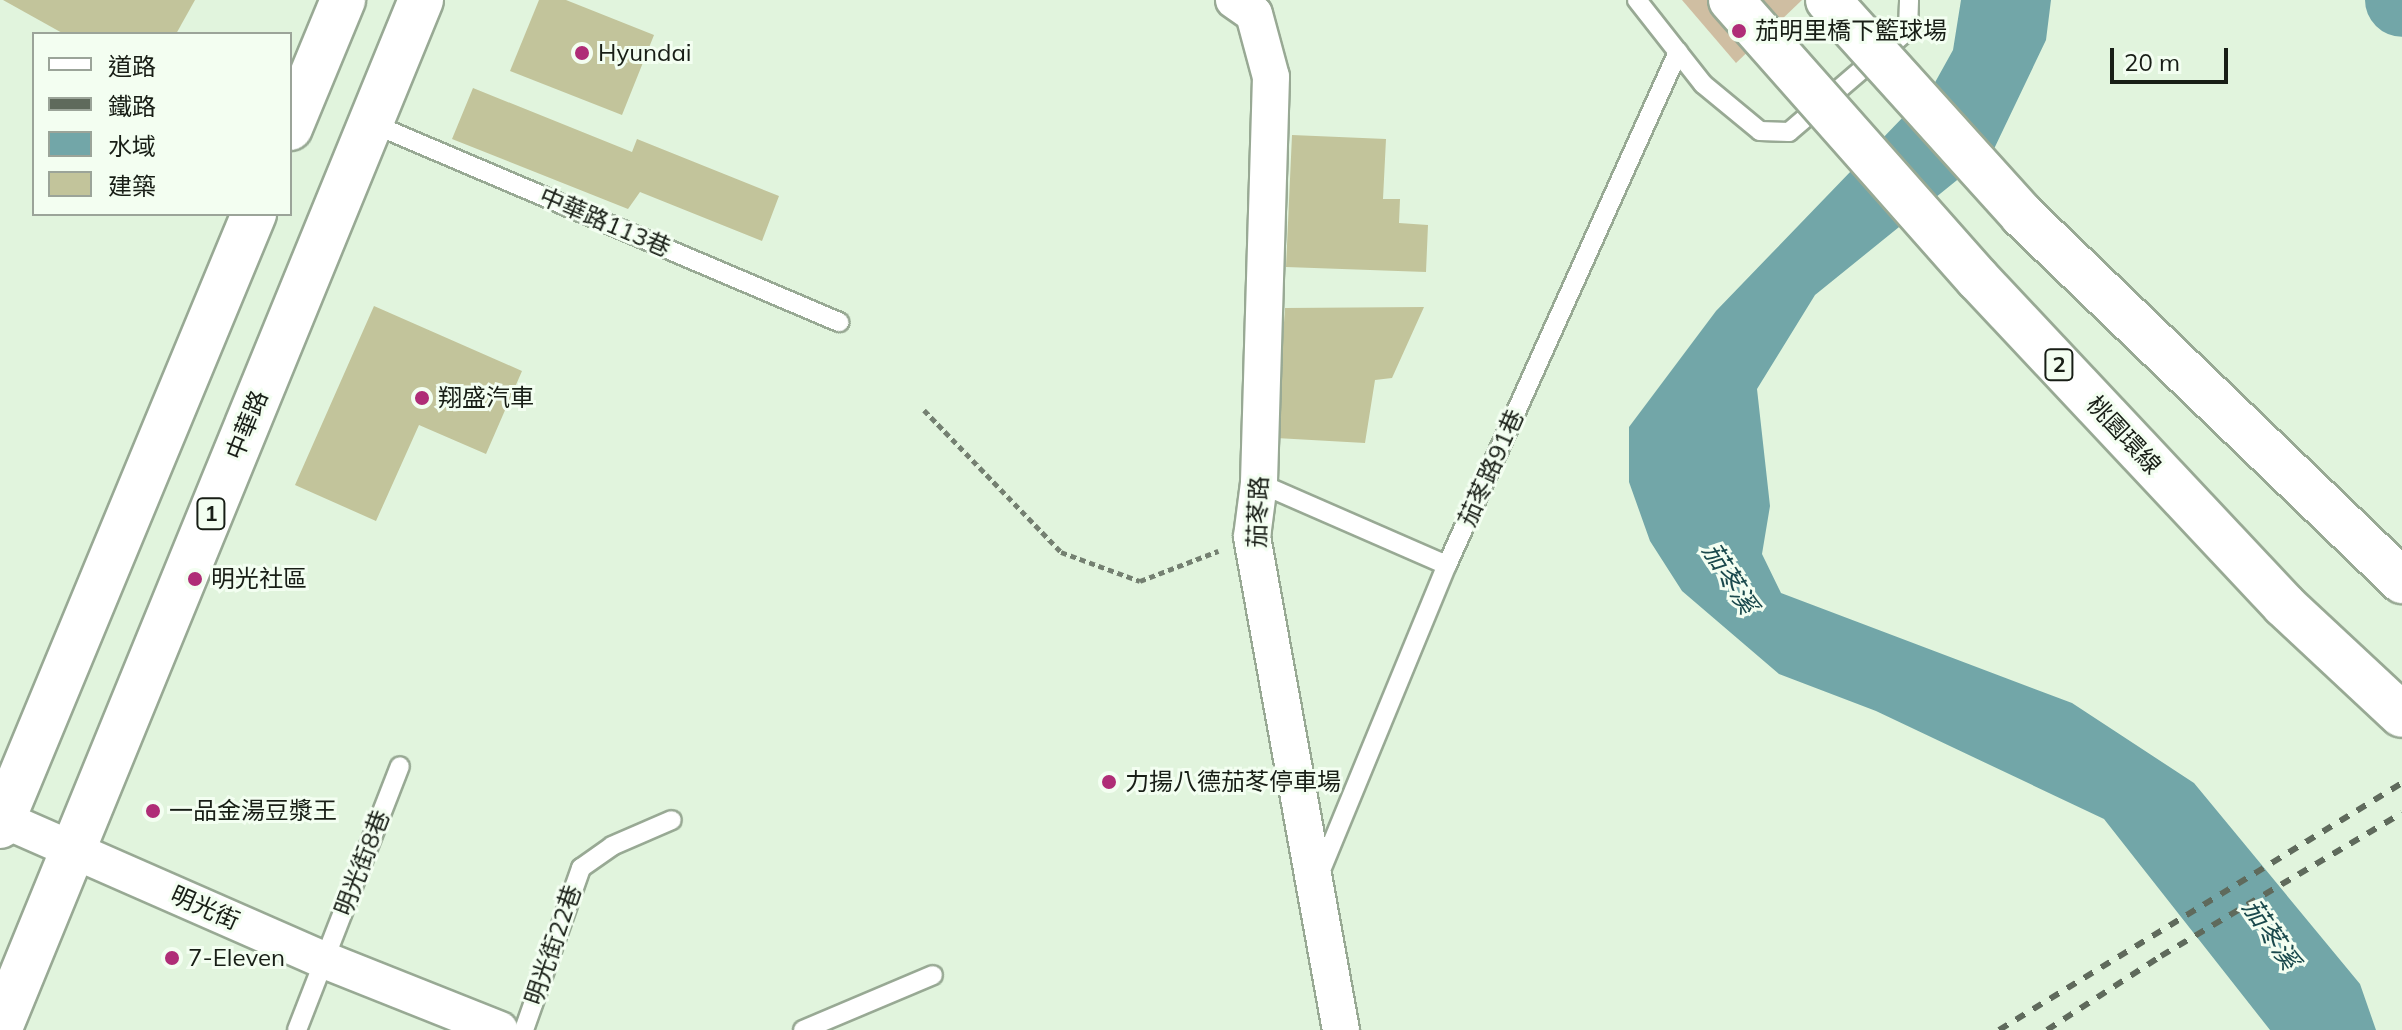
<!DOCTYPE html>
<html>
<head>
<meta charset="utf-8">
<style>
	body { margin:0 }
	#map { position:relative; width:2402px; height:1030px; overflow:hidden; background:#e1f4dd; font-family:Mulish,"Noto Sans TC",sans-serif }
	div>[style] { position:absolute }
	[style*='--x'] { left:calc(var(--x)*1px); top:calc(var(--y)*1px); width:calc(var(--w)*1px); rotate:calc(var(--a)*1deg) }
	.green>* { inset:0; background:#cfbea2 }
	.water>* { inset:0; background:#72a6a8 }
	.river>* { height:72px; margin:-36px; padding:0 36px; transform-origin:36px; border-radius:36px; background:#72a6a8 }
	.building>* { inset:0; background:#c2c49b }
	.path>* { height:5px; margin-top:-2.5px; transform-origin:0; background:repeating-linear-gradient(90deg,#748071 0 6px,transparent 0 10px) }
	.roads { filter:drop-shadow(2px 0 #98a994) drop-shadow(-2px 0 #98a994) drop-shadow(0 2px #98a994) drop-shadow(0 -2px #98a994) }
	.service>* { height:18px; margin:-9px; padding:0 9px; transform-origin:9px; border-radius:9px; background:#fff }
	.minor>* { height:36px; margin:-18px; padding:0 18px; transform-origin:18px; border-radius:18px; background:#fff }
	.primary>* { height:44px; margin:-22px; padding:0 22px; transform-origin:22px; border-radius:22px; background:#fff }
	.rail>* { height:6px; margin-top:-3px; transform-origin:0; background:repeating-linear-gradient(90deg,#5f6a5c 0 10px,transparent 0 20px) }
	.bridges { filter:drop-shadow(2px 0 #98a994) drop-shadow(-2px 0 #98a994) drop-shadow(0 2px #98a994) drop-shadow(0 -2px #98a994) }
	.motorway-bridge>* { height:44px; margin:-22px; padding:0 22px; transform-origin:22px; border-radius:22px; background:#fff }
	.dots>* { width:22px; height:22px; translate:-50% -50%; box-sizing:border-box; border:4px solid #f3fef1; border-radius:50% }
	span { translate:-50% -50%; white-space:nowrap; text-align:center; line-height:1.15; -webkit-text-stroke:6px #f3fef1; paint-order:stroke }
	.shield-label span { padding:2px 6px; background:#f3fef1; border:2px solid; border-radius:6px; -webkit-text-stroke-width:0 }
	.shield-label { font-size:22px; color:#181e16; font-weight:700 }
	.poi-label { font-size:24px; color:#181e16 }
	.left { translate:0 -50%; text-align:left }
	.street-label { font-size:24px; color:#181e16 }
	.water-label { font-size:26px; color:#1a494c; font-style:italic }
	.legend { position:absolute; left:32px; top:32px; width:260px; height:184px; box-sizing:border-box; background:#f3fef1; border:2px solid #9ba499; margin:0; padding:10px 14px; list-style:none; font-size:24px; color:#181e16 }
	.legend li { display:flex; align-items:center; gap:16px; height:40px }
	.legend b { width:40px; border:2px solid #9ba499 }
	.scale { position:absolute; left:2110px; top:48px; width:118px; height:36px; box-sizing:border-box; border:4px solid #181e16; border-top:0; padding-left:10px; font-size:24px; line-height:28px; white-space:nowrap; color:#181e16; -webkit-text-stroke:6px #f3fef1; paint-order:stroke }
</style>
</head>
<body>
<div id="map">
	<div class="green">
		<div style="clip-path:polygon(1682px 0,1802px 0,1736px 63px)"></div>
	</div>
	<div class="water">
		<div style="clip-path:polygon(1961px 0,2051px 0,2046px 40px,1993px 151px,1815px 295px,1757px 389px,1770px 506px,1762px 554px,1781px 593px,2072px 703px,2194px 783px,2360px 984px,2376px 1030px,2270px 1030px,2104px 819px,1876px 711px,1779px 674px,1682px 591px,1650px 541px,1629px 482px,1629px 427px,1716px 311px,1933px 86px,1953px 50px)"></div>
	</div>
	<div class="river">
		<div style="--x:2401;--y:0;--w:1;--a:45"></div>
	</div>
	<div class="building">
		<div style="clip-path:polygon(3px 0,195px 0,176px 34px,64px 34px)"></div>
		<div style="clip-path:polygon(539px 0,566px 0,654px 35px,622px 115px,510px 71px)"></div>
		<div style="clip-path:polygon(473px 88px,632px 152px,637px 139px,779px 196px,762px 241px,640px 192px,628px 209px,452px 139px)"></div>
		<div style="clip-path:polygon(1292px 135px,1386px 139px,1383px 199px,1400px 199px,1399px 223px,1428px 225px,1426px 272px,1286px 267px)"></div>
		<div style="clip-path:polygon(374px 306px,522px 371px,486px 454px,419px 425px,376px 521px,295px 485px)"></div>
		<div style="clip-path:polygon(1424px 307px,1392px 378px,1375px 380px,1365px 443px,1276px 438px,1285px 308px)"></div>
	</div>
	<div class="path">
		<div style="--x:924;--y:410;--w:197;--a:46"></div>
		<div style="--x:1061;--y:552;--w:84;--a:20.2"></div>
		<div style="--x:1140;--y:581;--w:84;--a:-21"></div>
	</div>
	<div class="roads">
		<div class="service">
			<div style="--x:1637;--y:0;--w:107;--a:51.8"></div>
			<div style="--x:1703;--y:84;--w:74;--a:39.5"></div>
			<div style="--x:1760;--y:131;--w:29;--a:2"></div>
			<div style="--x:1789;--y:132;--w:157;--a:-40.6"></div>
			<div style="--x:1908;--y:30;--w:30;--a:-88"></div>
			<div style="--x:371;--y:123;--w:509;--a:23.04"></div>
			<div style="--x:1259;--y:483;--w:205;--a:23.6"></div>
			<div style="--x:1319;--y:875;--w:335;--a:-67.6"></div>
			<div style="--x:1447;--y:565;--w:563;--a:-65.76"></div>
			<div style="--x:297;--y:1030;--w:283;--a:-68.7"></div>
			<div style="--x:524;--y:1030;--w:172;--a:-70.6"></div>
			<div style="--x:581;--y:868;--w:38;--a:-35"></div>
			<div style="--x:612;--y:846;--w:65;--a:-23.4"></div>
			<div style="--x:803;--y:1030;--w:141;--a:-22.9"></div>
		</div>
		<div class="minor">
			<div style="--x:1234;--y:0;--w:24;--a:35"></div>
			<div style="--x:1254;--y:14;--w:65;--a:74.9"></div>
			<div style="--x:1271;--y:77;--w:406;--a:91.7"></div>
			<div style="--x:1259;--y:483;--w:54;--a:97.4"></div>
			<div style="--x:1252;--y:537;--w:501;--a:79.77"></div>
			<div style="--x:0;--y:818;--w:354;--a:23.7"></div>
			<div style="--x:324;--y:960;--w:189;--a:21.7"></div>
		</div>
		<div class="primary">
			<div style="--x:290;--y:128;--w:139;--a:-67.5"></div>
			<div style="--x:0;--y:826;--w:663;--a:-67.46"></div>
			<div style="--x:0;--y:1028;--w:1111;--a:-67.73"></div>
		</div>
	</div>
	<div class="rail">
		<div style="--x:1999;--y:1030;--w:473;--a:-31.5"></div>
		<div style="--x:2047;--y:1030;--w:136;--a:-33"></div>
		<div style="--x:2161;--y:956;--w:280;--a:-30.7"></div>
	</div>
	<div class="bridges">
		<div class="motorway-bridge">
			<div style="--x:1731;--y:0;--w:373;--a:48.5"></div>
			<div style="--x:1978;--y:279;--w:447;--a:46.8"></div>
			<div style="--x:2284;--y:605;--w:161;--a:43"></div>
			<div style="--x:1828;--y:0;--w:290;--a:47.9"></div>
			<div style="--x:2022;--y:215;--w:528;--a:43.92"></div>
		</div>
	</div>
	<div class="dots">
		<div style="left:1739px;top:31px;background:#af2d77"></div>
		<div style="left:582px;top:53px;background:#af2d77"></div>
		<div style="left:422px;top:398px;background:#af2d77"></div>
		<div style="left:195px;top:579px;background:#af2d77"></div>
		<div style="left:1109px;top:782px;background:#af2d77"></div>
		<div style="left:153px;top:811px;background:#af2d77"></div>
		<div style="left:172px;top:958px;background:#af2d77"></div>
	</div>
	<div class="shield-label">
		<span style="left:2059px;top:365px">2</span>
		<span style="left:211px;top:514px">1</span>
	</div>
	<div class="poi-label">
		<span class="left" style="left:1755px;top:31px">茄明里橋下籃球場</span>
		<span class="left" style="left:598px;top:53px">Hyundai</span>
		<span class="left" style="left:438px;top:398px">翔盛汽車</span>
		<span class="left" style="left:211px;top:579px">明光社區</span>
		<span class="left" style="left:1125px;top:782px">力揚八德茄苳停車場</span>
		<span class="left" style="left:169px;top:811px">一品金湯豆漿王</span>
		<span class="left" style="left:188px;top:958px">7-Eleven</span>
	</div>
	<div class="street-label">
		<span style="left:605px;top:222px;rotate:23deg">中華路113巷</span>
		<span style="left:247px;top:425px;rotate:-68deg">中華路</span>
		<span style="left:2124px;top:435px;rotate:47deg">桃園環線</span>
		<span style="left:1491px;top:468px;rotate:-66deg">茄苳路91巷</span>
		<span style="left:1258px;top:512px;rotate:-88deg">茄苳路</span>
		<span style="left:362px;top:863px;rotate:-69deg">明光街8巷</span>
		<span style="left:205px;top:908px;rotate:24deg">明光街</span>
		<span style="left:553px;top:945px;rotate:-71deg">明光街22巷</span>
	</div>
	<div class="water-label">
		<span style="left:1730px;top:578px;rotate:58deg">茄苳溪</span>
		<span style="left:2271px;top:934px;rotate:56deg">茄苳溪</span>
	</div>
	<ul class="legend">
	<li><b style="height:10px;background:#fff"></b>道路</li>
	<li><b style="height:10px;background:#5f6a5c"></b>鐵路</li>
	<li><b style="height:22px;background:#72a6a8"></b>水域</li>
	<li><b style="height:22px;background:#c2c49b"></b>建築</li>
	</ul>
	<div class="scale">20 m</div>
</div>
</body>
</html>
